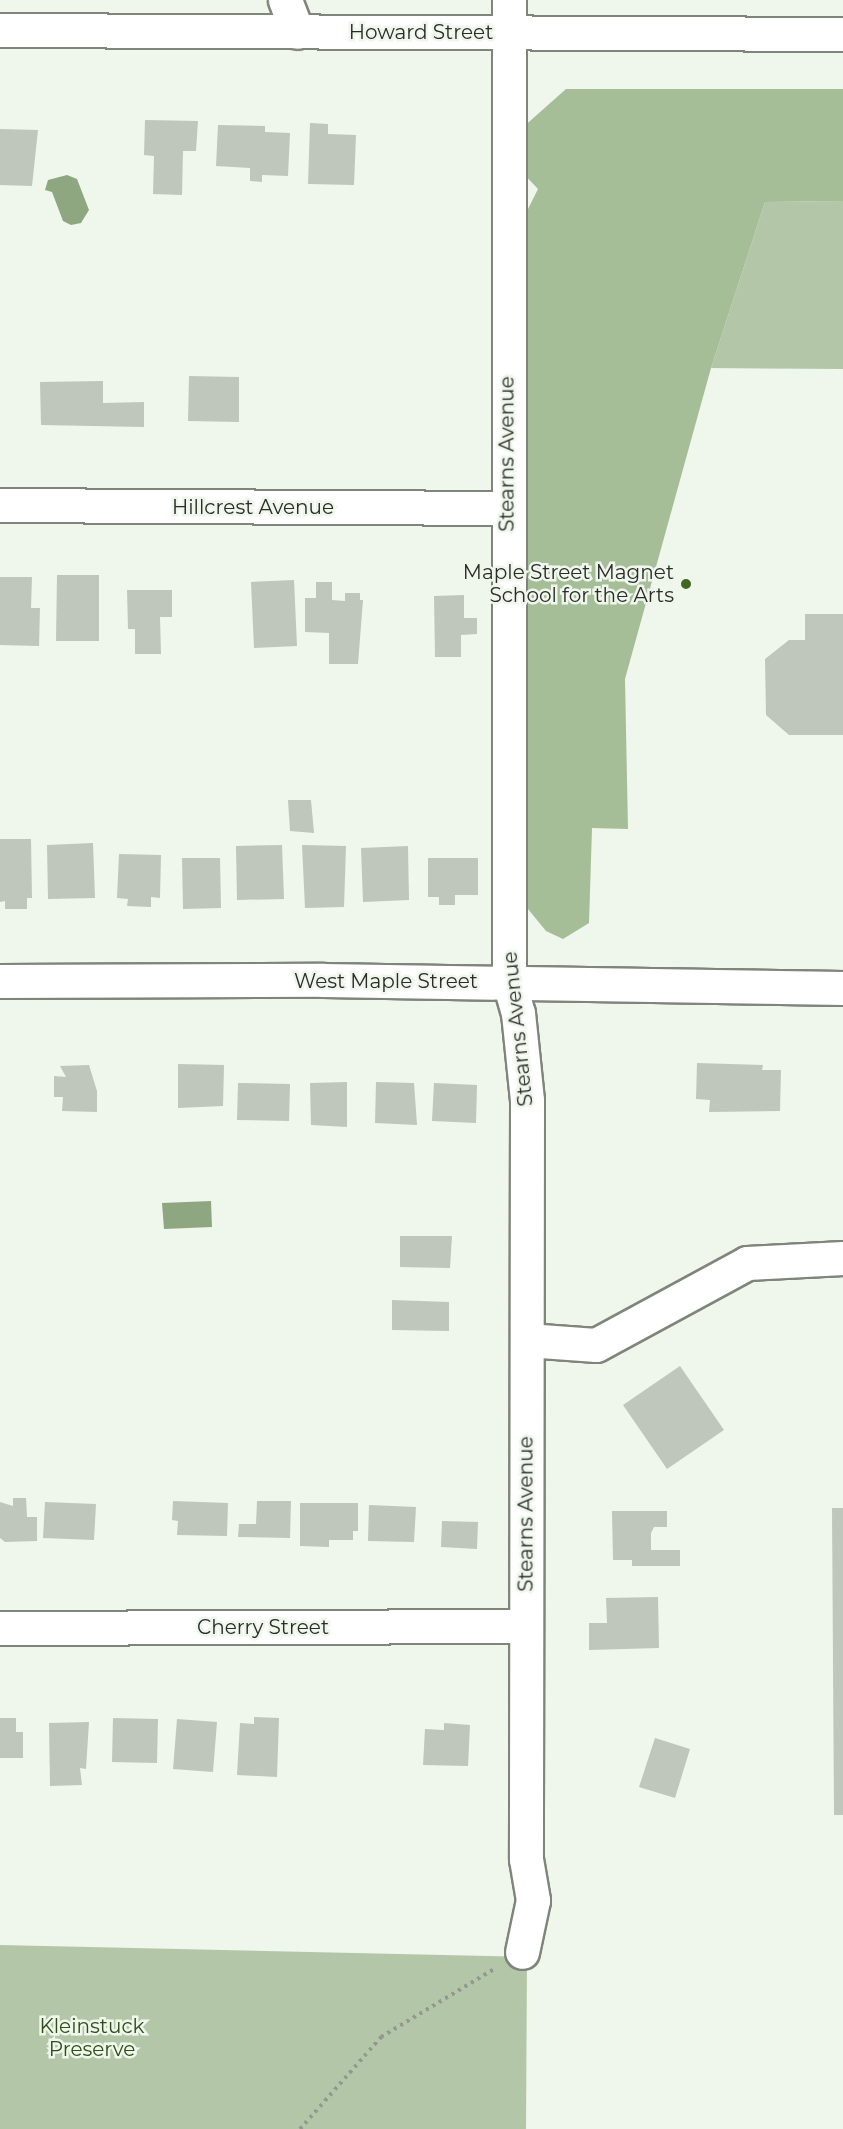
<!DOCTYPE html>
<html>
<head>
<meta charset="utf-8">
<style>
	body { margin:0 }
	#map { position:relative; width:843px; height:2129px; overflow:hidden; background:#eff6ec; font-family:Montserrat,sans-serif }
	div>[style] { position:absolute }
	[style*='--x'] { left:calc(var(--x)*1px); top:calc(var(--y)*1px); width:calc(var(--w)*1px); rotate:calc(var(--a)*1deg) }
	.green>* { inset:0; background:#b3c7a8 }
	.forest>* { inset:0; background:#a5be98 }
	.water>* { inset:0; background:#8fa781 }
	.building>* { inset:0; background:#bfc6bc }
	.path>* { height:4px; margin-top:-2px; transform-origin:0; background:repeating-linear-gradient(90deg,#939891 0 3px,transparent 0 7.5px) }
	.roads { filter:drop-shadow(2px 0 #80857c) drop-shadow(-2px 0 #80857c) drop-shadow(0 2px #80857c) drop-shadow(0 -2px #80857c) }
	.minor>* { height:33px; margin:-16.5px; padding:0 16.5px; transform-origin:16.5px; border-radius:16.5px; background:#fff }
	.dots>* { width:16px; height:16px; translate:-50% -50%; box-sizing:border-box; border:3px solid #eff6ec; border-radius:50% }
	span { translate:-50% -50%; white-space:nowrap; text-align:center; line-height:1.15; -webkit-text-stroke:5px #eff6ec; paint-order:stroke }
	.street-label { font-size:20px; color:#2a2c28 }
	.poi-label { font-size:20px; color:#2a2c28 }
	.right { translate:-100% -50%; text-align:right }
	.park-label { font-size:20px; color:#2e4e17 }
</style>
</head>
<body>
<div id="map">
	<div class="green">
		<div style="clip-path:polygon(843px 201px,843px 369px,711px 368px,765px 202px)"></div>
		<div style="clip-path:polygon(0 1945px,527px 1957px,526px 2129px,0 2129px)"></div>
	</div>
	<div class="forest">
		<div style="clip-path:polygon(566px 89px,843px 89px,843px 201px,765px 202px,711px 368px,625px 679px,628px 829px,592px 828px,589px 923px,563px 939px,546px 931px,528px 909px,523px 869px,528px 209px,538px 189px,518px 168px,521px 129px)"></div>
	</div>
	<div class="water">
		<div style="clip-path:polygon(67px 175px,77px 179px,89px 210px,81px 223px,71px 225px,63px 221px,52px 192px,45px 190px,48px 180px)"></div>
		<div style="clip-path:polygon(211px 1201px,212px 1227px,164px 1229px,162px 1203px)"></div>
	</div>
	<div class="building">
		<div style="clip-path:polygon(145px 120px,198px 121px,196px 151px,183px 151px,182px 195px,153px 194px,154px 156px,144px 155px)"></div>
		<div style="clip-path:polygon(310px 123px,328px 124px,328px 134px,356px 135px,354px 185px,308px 184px)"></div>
		<div style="clip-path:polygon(218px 125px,265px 126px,265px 132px,290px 133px,288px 176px,262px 175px,262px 182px,250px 181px,250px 168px,216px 166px)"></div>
		<div style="clip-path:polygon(0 129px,38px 130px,32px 186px,0 185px)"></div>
		<div style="clip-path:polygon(189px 376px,239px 377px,239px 422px,188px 421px)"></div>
		<div style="clip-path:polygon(103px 381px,103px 403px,144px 402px,144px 427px,41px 425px,40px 382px)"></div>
		<div style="clip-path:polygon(57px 575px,99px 575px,99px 641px,56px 641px)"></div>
		<div style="clip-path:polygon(0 577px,32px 577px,31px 608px,40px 608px,39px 646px,0 645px)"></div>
		<div style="clip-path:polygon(294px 580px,297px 646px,254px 648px,251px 582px)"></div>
		<div style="clip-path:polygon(316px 582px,332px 582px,332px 600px,345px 601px,345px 593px,360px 593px,360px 600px,363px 600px,358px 664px,329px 664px,329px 633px,305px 632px,305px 598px,316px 598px)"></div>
		<div style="clip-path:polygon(127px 590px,172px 590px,172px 617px,160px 617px,161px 654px,135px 654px,135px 629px,128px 629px)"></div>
		<div style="clip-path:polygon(464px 595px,464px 618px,477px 618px,477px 634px,461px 635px,461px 657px,435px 657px,434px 596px)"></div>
		<div style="clip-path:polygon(805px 614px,843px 614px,843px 735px,789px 735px,766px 715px,765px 659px,789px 640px,805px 640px)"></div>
		<div style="clip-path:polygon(288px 800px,311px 800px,314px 833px,290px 831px)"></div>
		<div style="clip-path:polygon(0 839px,31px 839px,32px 898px,27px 898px,27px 909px,5px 909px,5px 901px,0 902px)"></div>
		<div style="clip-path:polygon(93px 843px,95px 898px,48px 899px,47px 845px)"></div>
		<div style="clip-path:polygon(282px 845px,284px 899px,237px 900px,236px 846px)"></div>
		<div style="clip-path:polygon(302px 845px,346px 846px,344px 907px,305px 908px)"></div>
		<div style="clip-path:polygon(408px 846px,409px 900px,363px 902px,361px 848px)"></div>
		<div style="clip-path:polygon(119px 854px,161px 855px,160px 898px,151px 897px,151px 907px,127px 906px,128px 899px,117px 898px)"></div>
		<div style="clip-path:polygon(182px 858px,220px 858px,221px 908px,183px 909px)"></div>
		<div style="clip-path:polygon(428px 858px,478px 858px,478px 895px,455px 895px,455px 905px,439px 905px,439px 897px,428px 897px)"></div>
		<div style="clip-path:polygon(697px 1063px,763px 1065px,762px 1070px,781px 1070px,780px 1111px,709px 1112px,710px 1100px,696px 1099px)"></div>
		<div style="clip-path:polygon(178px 1064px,224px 1065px,223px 1106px,178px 1108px)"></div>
		<div style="clip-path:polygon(89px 1065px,97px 1091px,97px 1112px,62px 1111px,63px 1097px,54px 1097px,54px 1076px,66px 1077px,60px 1066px)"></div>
		<div style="clip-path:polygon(347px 1082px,347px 1127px,311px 1125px,310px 1083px)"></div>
		<div style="clip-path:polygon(376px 1082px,414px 1083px,417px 1125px,375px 1123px)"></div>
		<div style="clip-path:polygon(238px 1083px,290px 1084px,289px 1121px,237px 1120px)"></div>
		<div style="clip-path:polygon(434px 1083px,477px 1085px,476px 1123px,432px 1121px)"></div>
		<div style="clip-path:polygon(400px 1236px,452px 1236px,450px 1268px,400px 1267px)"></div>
		<div style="clip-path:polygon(392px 1300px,449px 1302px,449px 1331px,392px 1330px)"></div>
		<div style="clip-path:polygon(680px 1366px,724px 1430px,667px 1469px,623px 1405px)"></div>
		<div style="clip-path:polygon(13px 1498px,26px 1498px,27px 1517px,37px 1517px,37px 1541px,5px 1542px,0 1538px,0 1502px,13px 1506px)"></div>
		<div style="clip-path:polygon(173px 1501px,228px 1503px,227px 1536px,177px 1535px,178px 1521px,172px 1520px)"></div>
		<div style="clip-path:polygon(257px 1501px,291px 1501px,290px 1538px,238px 1537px,239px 1524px,256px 1524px)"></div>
		<div style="clip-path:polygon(45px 1502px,96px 1504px,94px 1540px,43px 1538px)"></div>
		<div style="clip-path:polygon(300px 1503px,358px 1503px,358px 1531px,353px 1531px,353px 1540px,329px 1540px,329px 1547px,300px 1546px)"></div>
		<div style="clip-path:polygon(369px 1505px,416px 1507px,414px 1542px,368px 1541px)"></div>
		<div style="clip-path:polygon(832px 1508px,843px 1508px,843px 1815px,834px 1815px)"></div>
		<div style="clip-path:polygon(612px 1511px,667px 1511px,667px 1527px,654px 1527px,651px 1533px,651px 1550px,680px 1550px,680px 1566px,632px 1566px,632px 1560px,613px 1560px)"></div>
		<div style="clip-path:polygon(442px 1521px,478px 1522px,477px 1549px,441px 1547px)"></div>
		<div style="clip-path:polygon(658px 1597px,659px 1648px,589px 1650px,589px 1623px,607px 1623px,606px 1598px)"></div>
		<div style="clip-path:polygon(254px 1717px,279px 1718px,277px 1777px,237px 1775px,240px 1723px,254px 1724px)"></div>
		<div style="clip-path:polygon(0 1718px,16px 1718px,16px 1732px,23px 1732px,23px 1758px,0 1758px)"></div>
		<div style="clip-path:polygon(113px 1718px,158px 1719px,157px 1763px,112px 1762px)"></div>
		<div style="clip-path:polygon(177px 1719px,217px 1722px,213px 1772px,173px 1769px)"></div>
		<div style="clip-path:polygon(89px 1722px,86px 1769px,80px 1768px,82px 1785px,50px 1786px,49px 1723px)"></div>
		<div style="clip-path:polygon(444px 1723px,470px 1725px,468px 1766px,423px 1765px,425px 1729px,444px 1730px)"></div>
		<div style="clip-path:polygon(655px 1738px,690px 1749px,675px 1798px,639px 1787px)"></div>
	</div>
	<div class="path">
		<div style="--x:300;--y:2129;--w:123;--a:-48.6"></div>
		<div style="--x:381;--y:2037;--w:132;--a:-31"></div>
	</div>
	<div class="roads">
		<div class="minor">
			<div style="--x:285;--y:0;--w:34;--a:69"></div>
			<div style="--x:509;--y:0;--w:982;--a:90"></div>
			<div style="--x:509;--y:982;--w:32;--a:74"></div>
			<div style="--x:518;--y:1013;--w:87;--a:84.1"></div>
			<div style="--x:527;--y:1100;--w:759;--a:90.08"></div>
			<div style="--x:526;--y:1859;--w:42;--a:80.3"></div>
			<div style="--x:533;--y:1900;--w:53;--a:101.9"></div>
			<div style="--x:0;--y:30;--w:843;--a:0.27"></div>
			<div style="--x:0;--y:505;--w:507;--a:0.34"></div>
			<div style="--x:0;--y:981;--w:323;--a:-0.2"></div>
			<div style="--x:323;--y:980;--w:520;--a:0.88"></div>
			<div style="--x:527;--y:1340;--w:69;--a:4.1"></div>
			<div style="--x:596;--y:1345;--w:172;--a:-28.5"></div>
			<div style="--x:747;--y:1263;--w:96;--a:-3"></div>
			<div style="--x:0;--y:1628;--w:526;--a:-0.22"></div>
		</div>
	</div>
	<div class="dots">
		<div style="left:686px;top:584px;background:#406823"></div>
	</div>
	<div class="street-label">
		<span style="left:421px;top:32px">Howard Street</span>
		<span style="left:507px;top:454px;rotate:-90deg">Stearns Avenue</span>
		<span style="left:253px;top:507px">Hillcrest Avenue</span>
		<span style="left:386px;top:981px">West Maple Street</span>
		<span style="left:518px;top:1029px;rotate:-96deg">Stearns Avenue</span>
		<span style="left:526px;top:1514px;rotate:-90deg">Stearns Avenue</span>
		<span style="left:263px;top:1627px">Cherry Street</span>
	</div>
	<div class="poi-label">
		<span class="right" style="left:674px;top:584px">Maple Street Magnet<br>School for the Arts</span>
	</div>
	<div class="park-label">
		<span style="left:92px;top:2038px">Kleinstuck<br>Preserve</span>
	</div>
</div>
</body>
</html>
